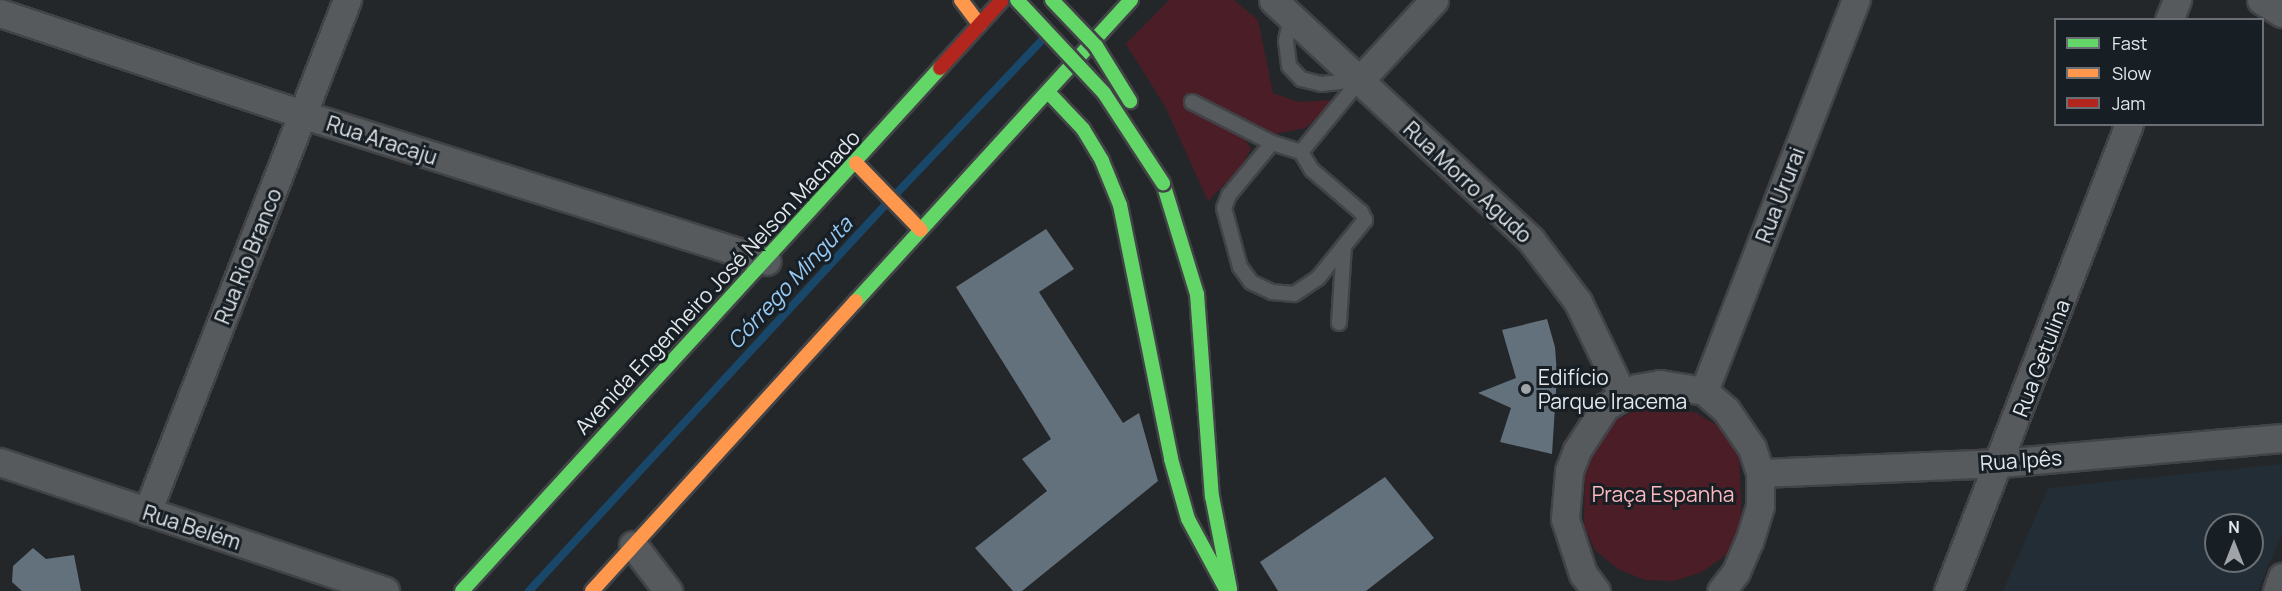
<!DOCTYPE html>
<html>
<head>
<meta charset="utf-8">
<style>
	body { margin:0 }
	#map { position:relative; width:2282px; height:591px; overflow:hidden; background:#24272a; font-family:Manrope,sans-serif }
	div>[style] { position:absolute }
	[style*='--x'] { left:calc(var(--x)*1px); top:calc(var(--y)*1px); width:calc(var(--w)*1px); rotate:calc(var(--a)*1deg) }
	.built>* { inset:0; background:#222d36 }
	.green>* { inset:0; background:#4b1e27 }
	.stream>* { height:8px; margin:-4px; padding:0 4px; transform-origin:4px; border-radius:4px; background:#184769 }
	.building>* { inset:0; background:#63717c }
	.roads { filter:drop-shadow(2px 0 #414346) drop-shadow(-2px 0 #414346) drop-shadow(0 2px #414346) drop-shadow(0 -2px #414346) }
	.lane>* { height:14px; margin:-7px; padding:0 7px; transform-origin:7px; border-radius:7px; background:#565a5c }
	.street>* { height:27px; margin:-13.5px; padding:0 13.5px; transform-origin:13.5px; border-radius:13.5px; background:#565a5c }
	.fast>* { height:14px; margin:-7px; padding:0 7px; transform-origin:7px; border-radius:7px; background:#63d668 }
	.slow>* { height:14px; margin:-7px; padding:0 7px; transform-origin:7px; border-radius:7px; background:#ff974d }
	.jam>* { height:14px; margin:-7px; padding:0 7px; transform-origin:7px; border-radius:7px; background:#b3261e }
	.bridges { filter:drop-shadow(2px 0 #414346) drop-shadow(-2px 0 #414346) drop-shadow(0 2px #414346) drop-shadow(0 -2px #414346) }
	.fast-bridge>* { height:14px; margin:-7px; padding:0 7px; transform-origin:7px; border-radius:7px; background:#63d668 }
	.dots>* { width:16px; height:16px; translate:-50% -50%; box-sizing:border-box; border:3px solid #171e24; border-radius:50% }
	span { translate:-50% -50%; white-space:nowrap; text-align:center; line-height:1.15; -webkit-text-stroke:6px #171e24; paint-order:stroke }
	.street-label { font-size:21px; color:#e3e8ec }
	.poi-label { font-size:21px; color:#e3e8ec }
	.left { translate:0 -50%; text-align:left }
	.park-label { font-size:21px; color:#fdb9c0 }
	.water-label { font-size:22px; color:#97c9f3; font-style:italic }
	.legend { position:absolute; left:2054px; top:18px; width:210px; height:108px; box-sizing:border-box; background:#171e24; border:2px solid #696f74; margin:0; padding:8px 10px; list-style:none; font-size:18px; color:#e3e8ec }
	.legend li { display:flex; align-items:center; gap:12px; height:30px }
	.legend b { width:30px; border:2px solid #696f74 }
	.north { position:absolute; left:2204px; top:513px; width:60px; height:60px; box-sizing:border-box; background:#171e24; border:2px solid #696f74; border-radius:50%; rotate:0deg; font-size:16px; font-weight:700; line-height:24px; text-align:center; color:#e3e8ec }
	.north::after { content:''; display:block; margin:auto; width:21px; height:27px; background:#a0a4a8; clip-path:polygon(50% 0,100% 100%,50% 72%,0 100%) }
</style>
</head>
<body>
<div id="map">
	<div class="built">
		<div style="clip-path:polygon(evenodd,2282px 464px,2282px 533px,2258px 591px,2003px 591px,2048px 488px,2282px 464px,2216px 525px,2252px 525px,2252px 561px,2216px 561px,2216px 525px)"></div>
	</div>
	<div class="green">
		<div style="clip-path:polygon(1169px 0,1234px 0,1258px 20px,1273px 93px,1298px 102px,1334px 100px,1306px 128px,1274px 134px,1258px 125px,1245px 140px,1251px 149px,1241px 167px,1208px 201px,1165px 106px,1126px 44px)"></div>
		<div style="clip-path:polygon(1667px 406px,1696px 413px,1720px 427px,1739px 449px,1742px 532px,1726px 555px,1702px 572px,1674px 581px,1645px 580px,1618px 569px,1595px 550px,1584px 526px,1585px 458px,1592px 442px,1613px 421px,1639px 409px)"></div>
	</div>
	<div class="stream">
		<div style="--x:896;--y:194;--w:215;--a:-46.5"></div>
		<div style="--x:529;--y:591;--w:528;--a:-47.3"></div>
	</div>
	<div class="building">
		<div style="clip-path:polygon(1046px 229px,1074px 269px,1039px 292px,1123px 423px,1139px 413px,1158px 481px,1022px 591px,1013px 591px,975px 548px,1047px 491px,1022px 459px,1051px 439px,956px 287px)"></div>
		<div style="clip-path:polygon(1547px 319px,1555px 347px,1557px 375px,1552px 454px,1500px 442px,1511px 408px,1478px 393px,1516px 378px,1502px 330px)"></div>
		<div style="clip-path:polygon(1385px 477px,1434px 538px,1366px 591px,1278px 591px,1260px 562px)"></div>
		<div style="clip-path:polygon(33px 548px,46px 559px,74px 555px,81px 591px,22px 591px,12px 582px,13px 566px)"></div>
	</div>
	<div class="roads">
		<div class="lane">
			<div style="--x:1291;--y:17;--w:25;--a:102"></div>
			<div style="--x:1286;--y:41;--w:25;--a:83"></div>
			<div style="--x:1289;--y:66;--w:18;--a:47"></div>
			<div style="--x:1301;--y:79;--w:21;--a:14"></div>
			<div style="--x:1321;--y:84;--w:37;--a:-6"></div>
			<div style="--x:1192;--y:102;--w:90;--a:27.1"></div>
			<div style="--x:1301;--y:152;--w:21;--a:59"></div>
			<div style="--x:1312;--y:170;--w:65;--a:40.6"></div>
			<div style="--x:1361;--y:212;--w:9;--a:63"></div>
			<div style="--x:1365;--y:220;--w:75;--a:129"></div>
			<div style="--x:1318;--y:278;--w:29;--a:146"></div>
			<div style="--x:1294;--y:294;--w:22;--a:-175"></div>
			<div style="--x:1272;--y:292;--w:23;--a:-155"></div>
			<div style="--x:1251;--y:282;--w:19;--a:-126"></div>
			<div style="--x:1240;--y:267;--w:61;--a:-105.2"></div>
			<div style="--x:1224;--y:208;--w:14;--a:-69"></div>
			<div style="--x:1229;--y:195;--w:67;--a:-50.4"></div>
			<div style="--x:1272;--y:143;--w:30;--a:17"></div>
			<div style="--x:1301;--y:152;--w:93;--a:-50.7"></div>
			<div style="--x:1339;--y:323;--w:77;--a:-86.3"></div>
		</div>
		<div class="street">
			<div style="--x:1273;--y:0;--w:352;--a:42.9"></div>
			<div style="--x:1531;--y:240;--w:78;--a:52.8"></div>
			<div style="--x:1578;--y:302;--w:102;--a:64.4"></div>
			<div style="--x:2261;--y:0;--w:25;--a:32"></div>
			<div style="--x:0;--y:13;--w:321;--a:18.5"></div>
			<div style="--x:304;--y:115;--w:485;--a:17.5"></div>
			<div style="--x:2169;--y:20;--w:22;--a:-68"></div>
			<div style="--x:1360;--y:80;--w:109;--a:-47.2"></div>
			<div style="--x:1704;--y:391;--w:420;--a:-68.8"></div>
			<div style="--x:0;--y:462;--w:406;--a:18.5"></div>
			<div style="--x:1760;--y:473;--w:241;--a:-2.4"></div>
			<div style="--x:2001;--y:463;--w:282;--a:-5.1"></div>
			<div style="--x:147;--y:512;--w:550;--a:-68.66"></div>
			<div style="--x:633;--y:545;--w:58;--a:52.7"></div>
			<div style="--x:1596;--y:591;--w:21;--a:-127"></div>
			<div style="--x:1583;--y:574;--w:58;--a:-108.1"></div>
			<div style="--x:1565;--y:519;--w:48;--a:-85.2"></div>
			<div style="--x:1569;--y:471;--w:22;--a:-69"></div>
			<div style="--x:1577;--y:450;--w:51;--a:-56.9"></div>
			<div style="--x:1605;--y:407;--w:37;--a:-31"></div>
			<div style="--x:1637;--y:388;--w:23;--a:-10"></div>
			<div style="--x:1660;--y:384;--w:45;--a:9"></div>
			<div style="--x:1704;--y:391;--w:29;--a:41"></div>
			<div style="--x:1726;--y:410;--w:46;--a:55.6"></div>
			<div style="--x:1752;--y:448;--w:26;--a:72"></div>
			<div style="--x:1760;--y:473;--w:33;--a:90"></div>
			<div style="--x:1760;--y:506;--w:37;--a:107"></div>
			<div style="--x:1749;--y:541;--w:34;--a:113"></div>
			<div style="--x:1736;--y:572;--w:24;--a:128"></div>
			<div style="--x:1948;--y:591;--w:501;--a:-68.81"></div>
			<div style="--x:2277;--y:591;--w:15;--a:-70"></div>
		</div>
		<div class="fast">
			<div style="--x:1048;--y:92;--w:51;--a:46.6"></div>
			<div style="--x:1083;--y:129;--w:37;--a:59"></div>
			<div style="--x:1102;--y:161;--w:48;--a:67.8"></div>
			<div style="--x:1120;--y:205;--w:259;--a:78.6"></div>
			<div style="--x:1171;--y:459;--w:62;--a:74.2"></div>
			<div style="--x:1188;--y:519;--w:82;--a:61.6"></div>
			<div style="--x:1163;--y:183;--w:116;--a:73"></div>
			<div style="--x:1197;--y:294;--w:203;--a:85.8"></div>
			<div style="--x:1212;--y:496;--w:95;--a:79"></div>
			<div style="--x:856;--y:301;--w:408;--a:-47.6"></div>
			<div style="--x:462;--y:591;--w:709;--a:-47.57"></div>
		</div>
		<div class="slow">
			<div style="--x:961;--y:0;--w:31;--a:53"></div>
			<div style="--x:856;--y:163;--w:93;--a:45.9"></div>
			<div style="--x:592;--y:591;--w:392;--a:-47.7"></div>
		</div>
		<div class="jam">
			<div style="--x:940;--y:68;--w:92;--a:-47.6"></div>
		</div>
	</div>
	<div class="bridges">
		<div class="fast-bridge">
			<div style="--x:1017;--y:0;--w:127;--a:46.9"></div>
			<div style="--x:1104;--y:93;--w:108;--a:56.8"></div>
			<div style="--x:1052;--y:0;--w:64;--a:46.3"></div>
			<div style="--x:1096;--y:46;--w:65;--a:58.3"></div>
		</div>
	</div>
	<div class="dots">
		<div style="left:1526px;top:389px;background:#a0a4a8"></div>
	</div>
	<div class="street-label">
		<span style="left:382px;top:140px;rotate:18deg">Rua Aracaju</span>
		<span style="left:1468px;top:182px;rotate:43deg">Rua Morro Agudo</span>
		<span style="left:1780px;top:195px;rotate:-69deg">Rua Ururai</span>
		<span style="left:248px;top:256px;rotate:-68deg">Rua Rio Branco</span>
		<span style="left:717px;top:282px;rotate:-47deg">Avenida Engenheiro José Nelson Machado</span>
		<span style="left:2041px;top:358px;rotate:-69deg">Rua Getulina</span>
		<span style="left:2021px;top:460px;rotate:-4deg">Rua Ipês</span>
		<span style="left:192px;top:527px;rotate:18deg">Rua Belém</span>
	</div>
	<div class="poi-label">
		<span class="left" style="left:1538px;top:389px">Edifício<br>Parque Iracema</span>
	</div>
	<div class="park-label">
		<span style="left:1663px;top:494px">Praça Espanha</span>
	</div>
	<div class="water-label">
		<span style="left:790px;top:283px;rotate:-47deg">Córrego Minguta</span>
	</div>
	<ul class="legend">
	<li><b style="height:8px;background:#63d668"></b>Fast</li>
	<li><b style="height:8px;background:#ff974d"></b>Slow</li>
	<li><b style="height:8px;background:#b3261e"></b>Jam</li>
	</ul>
	<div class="north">N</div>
</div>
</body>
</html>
